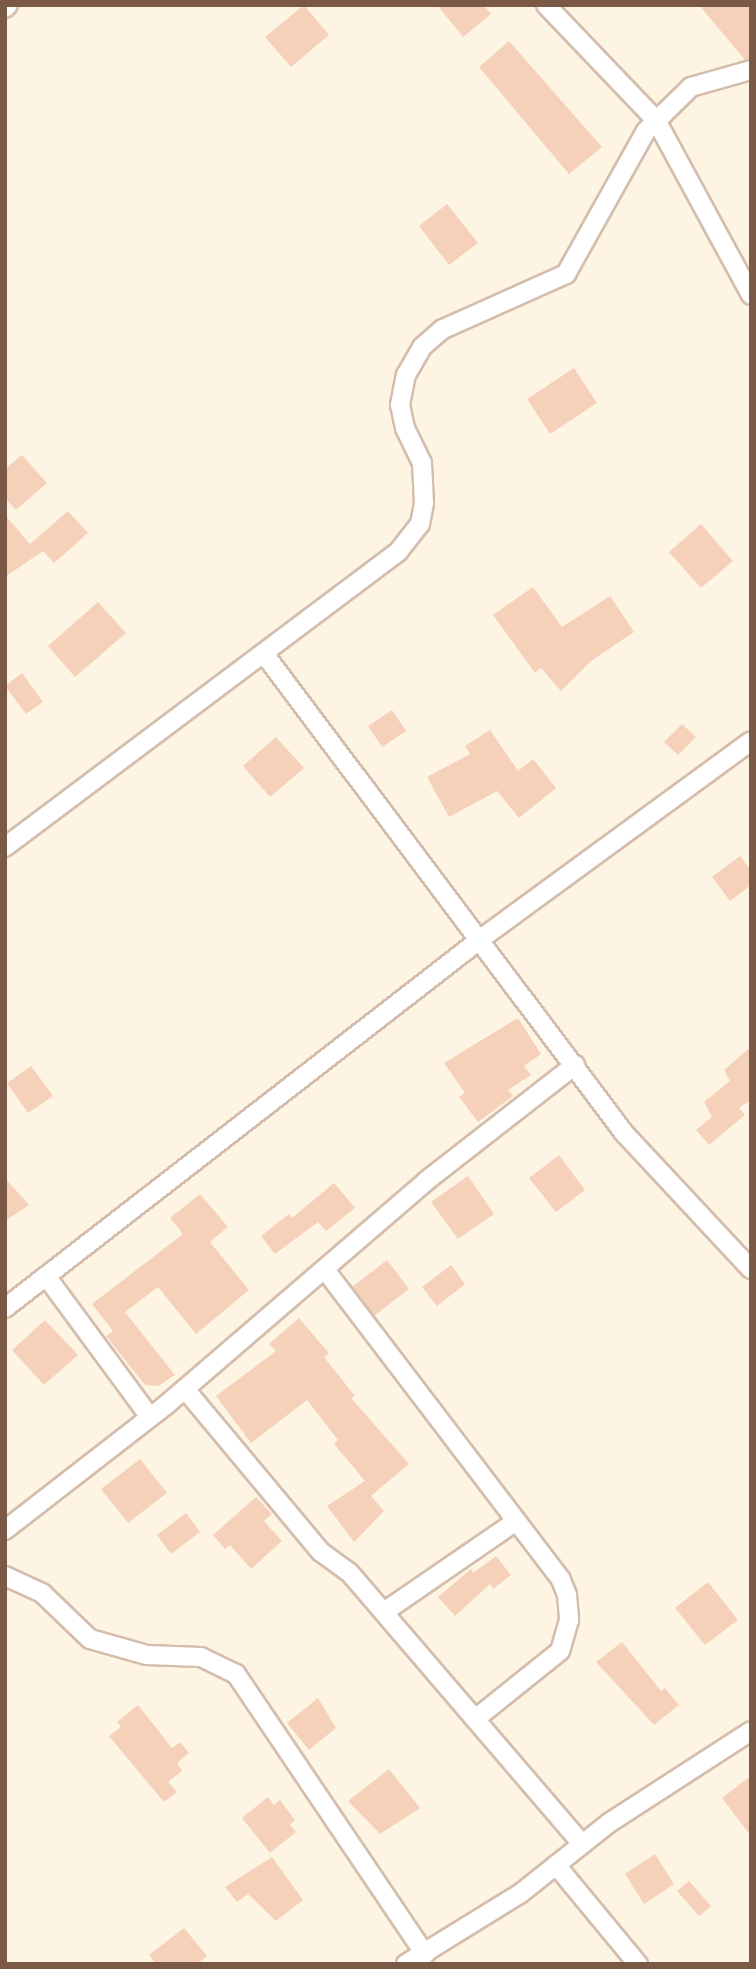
<!DOCTYPE html>
<html>
<head>
<meta charset="utf-8">
<style>
	body { margin:0 }
	#map { position:relative; width:756px; height:1969px; overflow:hidden; background:#fef4e4; font-family:"PT Sans",sans-serif }
	div>[style] { position:absolute }
	[style*='--x'] { left:calc(var(--x)*1px); top:calc(var(--y)*1px); width:calc(var(--w)*1px); rotate:calc(var(--a)*1deg) }
	.building>* { inset:0; background:#f6d1b9 }
	.roads { filter:drop-shadow(2px 0 #d4bdac) drop-shadow(-2px 0 #d4bdac) drop-shadow(0 2px #d4bdac) drop-shadow(0 -2px #d4bdac) }
	.minor>* { height:18px; margin:-9px; padding:0 9px; transform-origin:9px; border-radius:9px; background:#fff }
	span { translate:-50% -50%; white-space:nowrap; text-align:center; line-height:1.15; -webkit-text-stroke:7px #fff8ed; paint-order:stroke }
	.frame { position:absolute; inset:0; border:7px solid #7a5947; pointer-events:none }
</style>
</head>
<body>
<div id="map">
	<div class="building">
		<div style="clip-path:polygon(304px 5px,329px 35px,291px 67px,265px 37px)"></div>
		<div style="clip-path:polygon(437px 5px,484px 5px,491px 14px,463px 37px)"></div>
		<div style="clip-path:polygon(699px 5px,751px 5px,751px 59px,745px 60px)"></div>
		<div style="clip-path:polygon(509px 41px,602px 147px,569px 174px,479px 67px)"></div>
		<div style="clip-path:polygon(447px 204px,478px 243px,449px 265px,419px 226px)"></div>
		<div style="clip-path:polygon(574px 368px,597px 403px,550px 434px,527px 399px)"></div>
		<div style="clip-path:polygon(22px 455px,47px 483px,16px 510px,5px 498px,5px 469px)"></div>
		<div style="clip-path:polygon(68px 511px,88px 533px,54px 563px,43px 551px,5px 577px,5px 515px,30px 544px)"></div>
		<div style="clip-path:polygon(701px 524px,733px 561px,701px 588px,669px 552px)"></div>
		<div style="clip-path:polygon(533px 587px,562px 627px,610px 596px,634px 632px,591px 661px,561px 691px,541px 668px,535px 673px,493px 615px)"></div>
		<div style="clip-path:polygon(98px 602px,126px 633px,75px 677px,48px 646px)"></div>
		<div style="clip-path:polygon(22px 673px,43px 702px,26px 714px,5px 686px)"></div>
		<div style="clip-path:polygon(392px 710px,406px 731px,382px 747px,368px 726px)"></div>
		<div style="clip-path:polygon(682px 724px,696px 737px,678px 755px,664px 742px)"></div>
		<div style="clip-path:polygon(490px 730px,518px 771px,533px 759px,556px 788px,519px 818px,497px 791px,449px 817px,427px 777px,470px 754px,465px 746px)"></div>
		<div style="clip-path:polygon(276px 737px,304px 768px,270px 797px,243px 766px)"></div>
		<div style="clip-path:polygon(740px 856px,751px 871px,751px 885px,730px 901px,712px 877px)"></div>
		<div style="clip-path:polygon(518px 1018px,541px 1054px,524px 1066px,531px 1075px,508px 1090px,513px 1096px,478px 1122px,459px 1097px,465px 1093px,444px 1063px)"></div>
		<div style="clip-path:polygon(751px 1047px,751px 1100px,739px 1108px,745px 1115px,709px 1145px,696px 1130px,712px 1117px,704px 1102px,730px 1081px,724px 1070px)"></div>
		<div style="clip-path:polygon(31px 1066px,53px 1096px,28px 1113px,7px 1083px)"></div>
		<div style="clip-path:polygon(559px 1155px,585px 1190px,556px 1212px,529px 1178px)"></div>
		<div style="clip-path:polygon(468px 1176px,494px 1214px,458px 1239px,431px 1202px)"></div>
		<div style="clip-path:polygon(5px 1178px,29px 1205px,5px 1221px)"></div>
		<div style="clip-path:polygon(334px 1183px,355px 1208px,326px 1231px,318px 1222px,275px 1254px,261px 1236px,289px 1214px,292px 1218px)"></div>
		<div style="clip-path:polygon(200px 1194px,228px 1227px,210px 1242px,249px 1290px,196px 1334px,158px 1287px,125px 1312px,175px 1375px,158px 1386px,145px 1385px,106px 1336px,113px 1331px,92px 1304px,183px 1234px,170px 1218px)"></div>
		<div style="clip-path:polygon(387px 1260px,409px 1289px,374px 1316px,352px 1287px)"></div>
		<div style="clip-path:polygon(451px 1265px,465px 1284px,437px 1306px,422px 1287px)"></div>
		<div style="clip-path:polygon(299px 1318px,329px 1353px,324px 1357px,355px 1396px,351px 1398px,409px 1464px,371px 1496px,384px 1511px,354px 1542px,327px 1506px,365px 1481px,334px 1444px,338px 1440px,307px 1400px,251px 1443px,216px 1396px,276px 1351px,269px 1344px)"></div>
		<div style="clip-path:polygon(45px 1320px,78px 1355px,44px 1385px,12px 1350px)"></div>
		<div style="clip-path:polygon(140px 1459px,167px 1493px,128px 1523px,101px 1489px)"></div>
		<div style="clip-path:polygon(256px 1497px,272px 1514px,264px 1521px,282px 1541px,251px 1569px,230px 1545px,225px 1549px,213px 1535px)"></div>
		<div style="clip-path:polygon(186px 1513px,200px 1532px,171px 1554px,157px 1535px)"></div>
		<div style="clip-path:polygon(496px 1556px,511px 1575px,493px 1589px,490px 1584px,455px 1616px,438px 1597px,471px 1569px,473px 1573px)"></div>
		<div style="clip-path:polygon(708px 1582px,738px 1620px,705px 1645px,675px 1608px)"></div>
		<div style="clip-path:polygon(622px 1642px,661px 1691px,665px 1688px,679px 1705px,654px 1725px,596px 1662px)"></div>
		<div style="clip-path:polygon(318px 1698px,336px 1728px,309px 1750px,287px 1723px)"></div>
		<div style="clip-path:polygon(138px 1705px,172px 1748px,180px 1742px,189px 1753px,177px 1763px,182px 1771px,168px 1782px,177px 1792px,164px 1802px,109px 1736px,121px 1727px,117px 1722px)"></div>
		<div style="clip-path:polygon(389px 1769px,420px 1808px,380px 1834px,348px 1801px)"></div>
		<div style="clip-path:polygon(751px 1776px,751px 1836px,722px 1798px)"></div>
		<div style="clip-path:polygon(268px 1797px,274px 1805px,280px 1800px,295px 1820px,290px 1825px,296px 1832px,270px 1853px,242px 1818px)"></div>
		<div style="clip-path:polygon(655px 1854px,674px 1884px,644px 1904px,625px 1874px)"></div>
		<div style="clip-path:polygon(272px 1857px,303px 1900px,276px 1921px,248px 1894px,237px 1902px,225px 1887px)"></div>
		<div style="clip-path:polygon(689px 1881px,711px 1906px,699px 1916px,677px 1891px)"></div>
		<div style="clip-path:polygon(184px 1928px,207px 1956px,197px 1964px,156px 1964px,149px 1955px)"></div>
	</div>
	<div class="roads">
		<div class="minor">
			<div style="--x:546;--y:5;--w:159;--a:46.3"></div>
			<div style="--x:656;--y:120;--w:199;--a:61.5"></div>
			<div style="--x:5;--y:8;--w:4;--a:-45"></div>
			<div style="--x:265;--y:655;--w:598;--a:53.09"></div>
			<div style="--x:624;--y:1133;--w:186;--a:47"></div>
			<div style="--x:5;--y:847;--w:491;--a:-36.9"></div>
			<div style="--x:398;--y:552;--w:36;--a:-52"></div>
			<div style="--x:420;--y:524;--w:21;--a:-79"></div>
			<div style="--x:424;--y:503;--w:40;--a:-92.9"></div>
			<div style="--x:422;--y:463;--w:39;--a:-116"></div>
			<div style="--x:405;--y:428;--w:24;--a:-102"></div>
			<div style="--x:400;--y:405;--w:31;--a:-79"></div>
			<div style="--x:406;--y:375;--w:32;--a:-60"></div>
			<div style="--x:422;--y:347;--w:28;--a:-41"></div>
			<div style="--x:443;--y:329;--w:135;--a:-24.1"></div>
			<div style="--x:566;--y:274;--w:164;--a:-60.8"></div>
			<div style="--x:646;--y:131;--w:63;--a:-44.4"></div>
			<div style="--x:691;--y:87;--w:62;--a:-15.8"></div>
			<div style="--x:326;--y:1271;--w:388;--a:52.7"></div>
			<div style="--x:561;--y:1580;--w:16;--a:68"></div>
			<div style="--x:567;--y:1595;--w:25;--a:85"></div>
			<div style="--x:569;--y:1620;--w:32;--a:106"></div>
			<div style="--x:560;--y:1651;--w:109;--a:141.3"></div>
			<div style="--x:46;--y:1276;--w:175;--a:53.6"></div>
			<div style="--x:5;--y:1308;--w:604;--a:-37.8"></div>
			<div style="--x:482;--y:938;--w:333;--a:-36.2"></div>
			<div style="--x:185;--y:1389;--w:212;--a:50.2"></div>
			<div style="--x:321;--y:1552;--w:34;--a:36"></div>
			<div style="--x:349;--y:1572;--w:358;--a:49.4"></div>
			<div style="--x:5;--y:1530;--w:204;--a:-37.8"></div>
			<div style="--x:166;--y:1405;--w:343;--a:-40.7"></div>
			<div style="--x:426;--y:1181;--w:189;--a:-37.9"></div>
			<div style="--x:5;--y:1576;--w:41;--a:24.7"></div>
			<div style="--x:42;--y:1593;--w:66;--a:43.8"></div>
			<div style="--x:90;--y:1639;--w:59;--a:15.7"></div>
			<div style="--x:147;--y:1655;--w:54;--a:2.1"></div>
			<div style="--x:201;--y:1657;--w:39;--a:26"></div>
			<div style="--x:236;--y:1674;--w:338;--a:56"></div>
			<div style="--x:384;--y:1612;--w:159;--a:-34.5"></div>
			<div style="--x:556;--y:1865;--w:129;--a:50.4"></div>
			<div style="--x:406;--y:1964;--w:135;--a:-31.7"></div>
			<div style="--x:521;--y:1893;--w:112;--a:-38.5"></div>
			<div style="--x:609;--y:1823;--w:169;--a:-32.9"></div>
		</div>
	</div>
	<div class="frame"></div>
</div>
</body>
</html>
